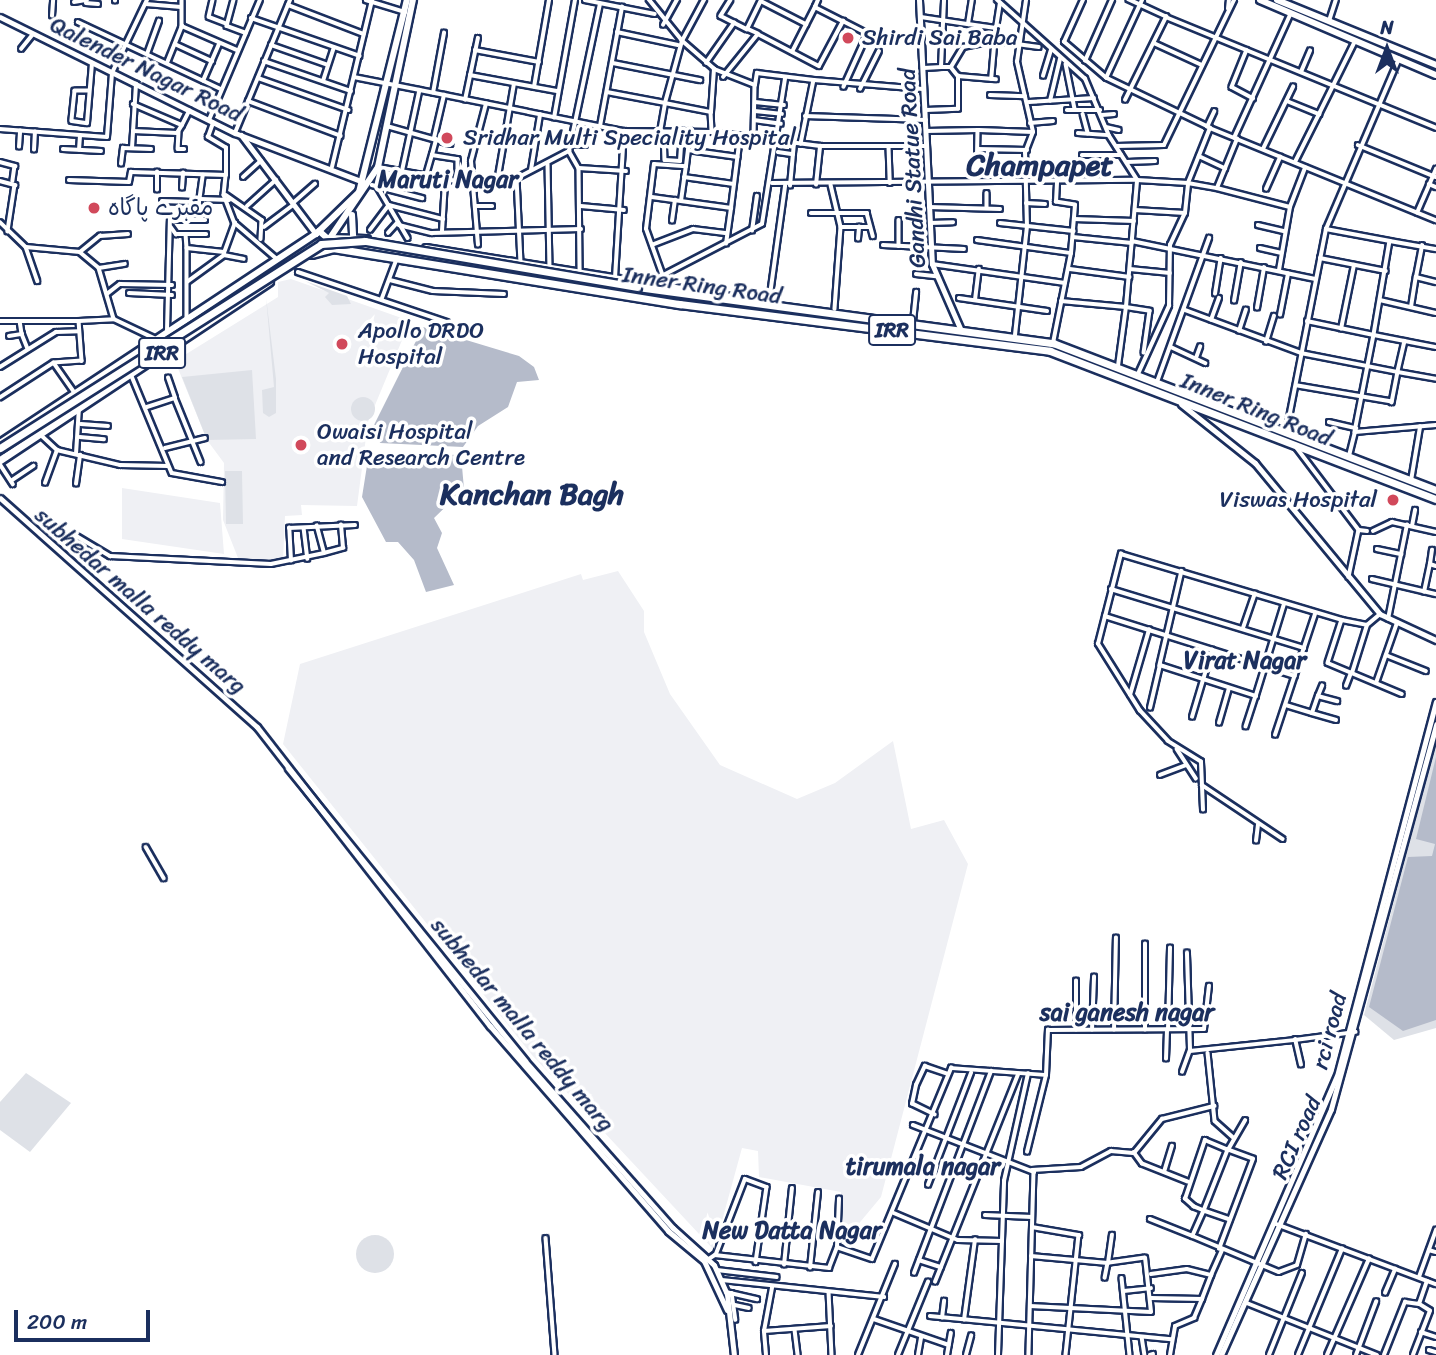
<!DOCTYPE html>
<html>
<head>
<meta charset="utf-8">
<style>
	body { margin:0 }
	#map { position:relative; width:1436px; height:1355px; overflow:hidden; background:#fff; font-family:Sriracha,"Playpen Sans Arabic",sans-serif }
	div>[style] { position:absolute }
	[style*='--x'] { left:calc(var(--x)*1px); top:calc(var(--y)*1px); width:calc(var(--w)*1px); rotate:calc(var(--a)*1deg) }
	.built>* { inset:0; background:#eff0f4 }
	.green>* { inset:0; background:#dee1e7 }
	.round { border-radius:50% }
	.water>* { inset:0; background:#b5bbca }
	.roads { filter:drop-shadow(2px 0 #1b2f5e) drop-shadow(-2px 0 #1b2f5e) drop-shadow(0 2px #1b2f5e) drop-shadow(0 -2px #1b2f5e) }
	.street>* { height:3.5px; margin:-1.75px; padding:0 1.75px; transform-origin:1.75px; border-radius:1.75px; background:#fff }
	.secondary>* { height:5px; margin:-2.5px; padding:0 2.5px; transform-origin:2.5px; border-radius:2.5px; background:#fff }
	.primary>* { height:6px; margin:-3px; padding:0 3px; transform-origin:3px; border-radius:3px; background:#fff }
	.highway>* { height:7px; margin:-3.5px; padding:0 3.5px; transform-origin:3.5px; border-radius:3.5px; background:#fff }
	.bridges { filter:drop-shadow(2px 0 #1b2f5e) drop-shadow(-2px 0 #1b2f5e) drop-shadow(0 2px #1b2f5e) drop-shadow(0 -2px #1b2f5e) }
	.highway-bridge>* { height:7px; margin:-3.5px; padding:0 3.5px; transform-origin:3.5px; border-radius:3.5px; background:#fff }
	.dots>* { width:19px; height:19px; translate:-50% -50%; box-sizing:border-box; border:4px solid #fff; border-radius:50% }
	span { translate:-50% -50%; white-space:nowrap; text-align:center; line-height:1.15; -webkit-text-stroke:7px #fff; paint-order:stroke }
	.shield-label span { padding:2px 5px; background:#fff; border:2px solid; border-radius:5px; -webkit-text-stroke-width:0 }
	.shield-label { font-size:21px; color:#1b2f5e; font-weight:700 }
	.poi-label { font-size:23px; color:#1b2f5e }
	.left { translate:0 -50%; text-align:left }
	.right { translate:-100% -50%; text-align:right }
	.street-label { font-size:23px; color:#1b2f5e }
	.neighbourhood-label { font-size:24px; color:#1b2f5e; font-weight:700 }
	.district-label { font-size:30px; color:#1b2f5e; font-weight:700 }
	.north { position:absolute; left:1352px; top:14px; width:70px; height:70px; -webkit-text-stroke:5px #fff; paint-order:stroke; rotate:0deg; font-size:19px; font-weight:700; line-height:28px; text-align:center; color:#1b2f5e }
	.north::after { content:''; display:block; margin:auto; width:24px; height:32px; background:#1b2f5e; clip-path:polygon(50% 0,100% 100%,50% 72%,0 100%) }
	.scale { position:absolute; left:14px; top:1310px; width:136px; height:32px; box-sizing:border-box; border:4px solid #1b2f5e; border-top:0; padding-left:9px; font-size:21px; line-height:24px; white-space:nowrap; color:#1b2f5e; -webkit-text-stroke:5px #fff; paint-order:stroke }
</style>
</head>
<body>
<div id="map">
	<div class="built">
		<div style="clip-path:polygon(291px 279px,410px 321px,368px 422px,357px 506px,301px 505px,302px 515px,285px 516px,283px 560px,240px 563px,223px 520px,224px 463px,207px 440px,175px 361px,278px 297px,278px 282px)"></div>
		<div style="clip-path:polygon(122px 488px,220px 503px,224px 554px,122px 539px)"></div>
		<div style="clip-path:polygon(618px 571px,644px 611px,644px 632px,670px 694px,720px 765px,797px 799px,835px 783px,893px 741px,911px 829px,944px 820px,968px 864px,881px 1197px,841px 1245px,841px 1192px,759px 1177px,758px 1151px,742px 1148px,714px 1250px,532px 1055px,283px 744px,300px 664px,581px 574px,583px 580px)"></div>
	</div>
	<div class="green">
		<div style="clip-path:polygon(305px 281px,347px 296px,351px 304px,332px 305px,325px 297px,329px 293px)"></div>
		<div style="clip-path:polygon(266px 297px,276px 379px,276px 413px,269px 417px,263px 413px,262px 390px,274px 387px)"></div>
		<div style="clip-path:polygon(252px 370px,256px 439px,207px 440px,182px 377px)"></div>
		<div class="round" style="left:351px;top:397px;width:24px;height:24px"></div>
		<div style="clip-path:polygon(225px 471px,242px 471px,243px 524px,226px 524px)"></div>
		<div style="clip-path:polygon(1436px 742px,1436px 1028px,1394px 1040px,1364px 1015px)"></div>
		<div style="clip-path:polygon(26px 1073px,71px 1103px,30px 1152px,0 1130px,0 1102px)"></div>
		<div class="round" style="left:356px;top:1235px;width:38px;height:38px"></div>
	</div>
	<div class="water">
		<div style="clip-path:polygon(423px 327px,519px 356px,534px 367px,539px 380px,517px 382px,508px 407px,478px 426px,463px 447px,380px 443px,374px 425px)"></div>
		<div style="clip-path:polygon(369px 453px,461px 455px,464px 489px,434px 518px,442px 533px,437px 548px,454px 585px,426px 592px,414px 560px,398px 542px,386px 542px,362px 497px)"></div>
		<div style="clip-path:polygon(1436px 757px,1436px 1020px,1403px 1031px,1369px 1007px,1408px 857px,1432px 856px,1435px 844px,1416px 839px)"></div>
	</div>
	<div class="roads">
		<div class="street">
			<div style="--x:182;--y:0;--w:26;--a:90"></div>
			<div style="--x:182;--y:26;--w:60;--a:23.6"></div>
			<div style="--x:213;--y:0;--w:17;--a:103"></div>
			<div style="--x:209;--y:17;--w:19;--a:21"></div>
			<div style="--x:234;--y:0;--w:27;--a:105"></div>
			<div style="--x:227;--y:26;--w:20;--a:20"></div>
			<div style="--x:366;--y:0;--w:41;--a:17.1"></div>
			<div style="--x:585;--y:0;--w:71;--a:11.3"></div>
			<div style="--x:731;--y:0;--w:19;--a:122"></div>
			<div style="--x:721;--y:16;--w:29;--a:27"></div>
			<div style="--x:747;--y:29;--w:32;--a:-64"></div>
			<div style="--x:115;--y:1;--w:1;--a:-90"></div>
			<div style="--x:761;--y:1;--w:51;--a:27.1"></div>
			<div style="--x:74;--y:2;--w:13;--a:-9"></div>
			<div style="--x:86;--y:3;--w:12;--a:5"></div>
			<div style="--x:146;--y:4;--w:35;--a:5"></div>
			<div style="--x:288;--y:5;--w:81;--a:20.9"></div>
			<div style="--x:815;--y:7;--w:8;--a:-67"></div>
			<div style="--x:1228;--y:9;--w:9;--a:-84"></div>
			<div style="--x:52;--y:16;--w:16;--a:-86"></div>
			<div style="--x:921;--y:17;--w:48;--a:8.5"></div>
			<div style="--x:968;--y:24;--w:24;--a:-81"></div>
			<div style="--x:1166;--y:17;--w:292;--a:22.3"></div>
			<div style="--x:251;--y:18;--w:115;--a:19.2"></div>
			<div style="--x:1329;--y:21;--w:22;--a:-72"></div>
			<div style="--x:78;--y:22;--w:158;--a:25.1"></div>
			<div style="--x:968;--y:24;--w:28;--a:8"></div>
			<div style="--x:996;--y:28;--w:25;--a:-81"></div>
			<div style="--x:663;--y:25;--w:29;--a:-61"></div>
			<div style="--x:996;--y:28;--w:13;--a:94"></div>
			<div style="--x:995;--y:41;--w:44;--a:7.8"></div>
			<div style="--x:617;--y:32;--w:62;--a:12"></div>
			<div style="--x:758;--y:34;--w:69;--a:27.7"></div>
			<div style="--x:819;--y:66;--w:51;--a:-61.9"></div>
			<div style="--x:843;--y:21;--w:28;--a:27"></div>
			<div style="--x:868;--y:34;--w:58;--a:114.4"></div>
			<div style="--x:1154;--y:43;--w:53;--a:24.6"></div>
			<div style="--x:175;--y:44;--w:41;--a:24.7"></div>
			<div style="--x:271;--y:45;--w:60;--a:19.3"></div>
			<div style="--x:21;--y:49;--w:19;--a:-51"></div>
			<div style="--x:475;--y:50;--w:65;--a:10.6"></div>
			<div style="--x:1247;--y:50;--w:40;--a:112"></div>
			<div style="--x:1232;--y:87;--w:24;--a:28"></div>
			<div style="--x:792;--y:52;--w:51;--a:-62.9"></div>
			<div style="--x:815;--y:7;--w:31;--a:27"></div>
			<div style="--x:147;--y:54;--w:35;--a:-70"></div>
			<div style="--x:264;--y:61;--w:92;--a:19"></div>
			<div style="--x:1085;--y:61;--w:67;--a:-66.1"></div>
			<div style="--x:167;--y:63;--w:40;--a:-68"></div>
			<div style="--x:613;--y:63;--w:89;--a:11.1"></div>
			<div style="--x:706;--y:63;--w:49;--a:-55"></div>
			<div style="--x:1066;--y:64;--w:46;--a:78.7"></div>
			<div style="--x:941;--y:67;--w:10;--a:0"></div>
			<div style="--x:951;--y:67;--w:23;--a:-59"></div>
			<div style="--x:963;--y:47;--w:33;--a:-11"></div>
			<div style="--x:995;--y:41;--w:38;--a:95"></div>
			<div style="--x:951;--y:67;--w:11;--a:52"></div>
			<div style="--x:958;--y:76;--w:38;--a:5"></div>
			<div style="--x:924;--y:68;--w:17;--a:-3"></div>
			<div style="--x:941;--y:67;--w:67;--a:-87.4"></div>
			<div style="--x:714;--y:69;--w:44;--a:21.3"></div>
			<div style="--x:755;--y:85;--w:53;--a:91.1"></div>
			<div style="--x:1301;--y:72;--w:23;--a:-67"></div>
			<div style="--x:470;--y:75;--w:88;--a:10.4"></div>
			<div style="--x:1043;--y:76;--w:28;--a:-73"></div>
			<div style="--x:354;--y:77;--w:67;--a:11.1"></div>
			<div style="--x:420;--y:90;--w:85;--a:102.2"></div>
			<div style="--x:723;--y:77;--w:55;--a:-50.9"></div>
			<div style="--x:758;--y:34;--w:12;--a:-156"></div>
			<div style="--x:258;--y:78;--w:96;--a:19.4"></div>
			<div style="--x:1106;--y:78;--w:86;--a:-65.2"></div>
			<div style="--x:814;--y:80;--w:109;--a:4.7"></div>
			<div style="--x:203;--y:81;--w:40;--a:-66.6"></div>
			<div style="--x:323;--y:81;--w:35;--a:-72"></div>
			<div style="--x:755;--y:85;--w:12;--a:-81"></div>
			<div style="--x:757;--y:73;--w:57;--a:7"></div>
			<div style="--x:814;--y:80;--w:65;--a:101.5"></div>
			<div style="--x:534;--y:87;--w:88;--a:-80.2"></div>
			<div style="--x:860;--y:89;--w:42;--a:-63.4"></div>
			<div style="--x:420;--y:90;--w:208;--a:11.4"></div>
			<div style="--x:624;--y:131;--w:88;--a:0.7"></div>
			<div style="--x:712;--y:132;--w:109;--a:7.4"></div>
			<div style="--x:820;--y:146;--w:106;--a:0"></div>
			<div style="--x:89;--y:91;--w:14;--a:180"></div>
			<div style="--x:75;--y:91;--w:30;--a:96"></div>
			<div style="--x:72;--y:121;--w:15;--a:8"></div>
			<div style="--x:87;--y:123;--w:60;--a:-85.2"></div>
			<div style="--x:607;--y:92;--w:59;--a:10.7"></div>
			<div style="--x:665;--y:103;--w:64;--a:-74.7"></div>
			<div style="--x:682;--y:41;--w:53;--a:-128.8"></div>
			<div style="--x:433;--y:93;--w:61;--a:-79.6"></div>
			<div style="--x:990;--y:95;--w:35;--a:2"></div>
			<div style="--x:465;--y:100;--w:63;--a:-78.2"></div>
			<div style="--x:1125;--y:100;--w:93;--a:-63.7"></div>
			<div style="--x:1166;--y:17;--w:41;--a:-155.3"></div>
			<div style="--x:248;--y:101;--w:99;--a:20.6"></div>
			<div style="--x:1050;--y:101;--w:43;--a:-76.6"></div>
			<div style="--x:1287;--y:101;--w:35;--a:22"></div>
			<div style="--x:1319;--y:114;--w:81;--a:-63.7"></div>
			<div style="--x:755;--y:102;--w:29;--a:6"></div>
			<div style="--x:1029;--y:102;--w:65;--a:-3.5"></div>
			<div style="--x:133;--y:104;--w:53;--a:23.2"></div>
			<div style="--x:182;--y:125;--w:16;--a:-63"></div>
			<div style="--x:926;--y:110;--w:32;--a:-2"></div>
			<div style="--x:958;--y:109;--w:33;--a:-90"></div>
			<div style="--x:1067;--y:110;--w:33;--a:0"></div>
			<div style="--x:755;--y:111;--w:27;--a:6"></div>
			<div style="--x:711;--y:112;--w:20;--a:87"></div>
			<div style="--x:1083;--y:114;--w:20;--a:75"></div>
			<div style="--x:1102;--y:115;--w:12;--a:-5"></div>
			<div style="--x:805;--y:116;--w:121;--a:1.9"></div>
			<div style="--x:554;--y:118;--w:120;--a:-79.9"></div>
			<div style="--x:209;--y:120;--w:130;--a:-67"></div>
			<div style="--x:754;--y:120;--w:27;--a:8"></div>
			<div style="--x:1030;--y:123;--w:23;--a:-5"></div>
			<div style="--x:387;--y:126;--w:66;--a:15.7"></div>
			<div style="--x:600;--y:126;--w:121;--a:-79.5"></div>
			<div style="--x:1106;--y:127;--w:13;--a:13"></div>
			<div style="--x:1207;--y:127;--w:17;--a:-65"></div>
			<div style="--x:1210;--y:128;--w:244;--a:22.2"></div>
			<div style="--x:0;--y:129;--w:107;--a:4.3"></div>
			<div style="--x:107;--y:137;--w:64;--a:-85.5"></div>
			<div style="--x:112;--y:73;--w:81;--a:-64.4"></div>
			<div style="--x:979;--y:130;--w:54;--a:2.1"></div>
			<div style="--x:133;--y:131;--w:44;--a:2.6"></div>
			<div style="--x:177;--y:133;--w:9;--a:-58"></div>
			<div style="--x:926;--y:131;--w:52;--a:-1.1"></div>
			<div style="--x:978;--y:130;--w:51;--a:91.1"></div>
			<div style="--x:179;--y:132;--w:17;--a:93"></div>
			<div style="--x:178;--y:149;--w:6;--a:0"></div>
			<div style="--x:660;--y:132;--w:29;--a:-80"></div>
			<div style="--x:665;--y:103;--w:47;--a:11.1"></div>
			<div style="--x:711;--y:112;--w:43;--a:-86"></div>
			<div style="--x:714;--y:69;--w:43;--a:-138.8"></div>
			<div style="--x:682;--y:41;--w:47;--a:-61.8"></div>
			<div style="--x:664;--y:132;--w:28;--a:88"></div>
			<div style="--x:665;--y:160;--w:15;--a:4"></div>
			<div style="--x:680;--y:161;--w:30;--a:-86"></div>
			<div style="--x:235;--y:133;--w:144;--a:-67.5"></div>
			<div style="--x:1078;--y:133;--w:30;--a:4"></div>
			<div style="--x:664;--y:135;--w:18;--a:0"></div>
			<div style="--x:434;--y:138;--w:44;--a:-76.9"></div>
			<div style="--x:1234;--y:138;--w:137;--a:-65.5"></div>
			<div style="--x:568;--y:144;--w:17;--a:3"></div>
			<div style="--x:1358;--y:145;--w:84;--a:22.3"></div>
			<div style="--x:1116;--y:146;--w:48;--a:-1.2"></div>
			<div style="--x:1164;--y:145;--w:161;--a:-64.2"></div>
			<div style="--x:19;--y:147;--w:16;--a:-86"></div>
			<div style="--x:889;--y:147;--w:36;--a:88"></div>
			<div style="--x:132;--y:148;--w:64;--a:-86.4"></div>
			<div style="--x:63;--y:149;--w:38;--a:3"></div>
			<div style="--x:978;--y:149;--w:49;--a:1.2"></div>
			<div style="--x:1263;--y:149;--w:69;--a:-64.2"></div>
			<div style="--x:34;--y:150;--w:18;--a:-87"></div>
			<div style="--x:79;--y:150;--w:14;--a:-86"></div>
			<div style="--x:688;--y:150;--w:50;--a:8"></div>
			<div style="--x:569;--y:151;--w:150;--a:-78.1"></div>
			<div style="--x:778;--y:152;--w:15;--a:8"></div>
			<div style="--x:432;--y:155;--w:16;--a:-75"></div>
			<div style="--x:1082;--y:155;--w:39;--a:0"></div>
			<div style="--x:1199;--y:156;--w:29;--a:25"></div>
			<div style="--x:0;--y:162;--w:16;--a:15"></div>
			<div style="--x:15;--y:166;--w:15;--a:98"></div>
			<div style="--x:1127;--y:162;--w:28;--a:-2"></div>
			<div style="--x:1295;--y:162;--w:54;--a:-63.4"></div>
			<div style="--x:121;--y:164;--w:16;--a:-83"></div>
			<div style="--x:123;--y:148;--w:28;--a:2"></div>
			<div style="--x:548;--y:164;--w:102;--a:88.9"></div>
			<div style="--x:332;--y:167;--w:172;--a:-76.5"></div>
			<div style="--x:378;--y:167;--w:97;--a:10"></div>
			<div style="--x:474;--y:184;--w:43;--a:-7.9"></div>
			<div style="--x:517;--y:178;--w:59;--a:-27.4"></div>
			<div style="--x:569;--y:151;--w:20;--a:60"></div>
			<div style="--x:579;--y:168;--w:103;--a:89.4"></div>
			<div style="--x:579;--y:168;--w:47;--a:3.7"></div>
			<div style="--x:531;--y:170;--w:56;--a:-80.7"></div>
			<div style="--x:226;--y:176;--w:19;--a:96"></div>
			<div style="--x:224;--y:195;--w:30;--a:69"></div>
			<div style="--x:235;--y:223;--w:55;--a:40.6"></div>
			<div style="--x:243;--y:177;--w:24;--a:-42"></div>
			<div style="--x:684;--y:177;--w:50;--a:8"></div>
			<div style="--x:517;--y:178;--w:84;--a:87.3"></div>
			<div style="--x:425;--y:179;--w:25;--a:-74"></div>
			<div style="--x:432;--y:155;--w:26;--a:9"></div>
			<div style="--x:458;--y:159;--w:24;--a:90"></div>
			<div style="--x:69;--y:180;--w:60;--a:1.9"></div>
			<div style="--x:129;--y:182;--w:10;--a:-79"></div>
			<div style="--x:131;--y:172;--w:95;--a:1.8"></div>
			<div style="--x:226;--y:175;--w:27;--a:-90"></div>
			<div style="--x:226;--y:148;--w:21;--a:-149"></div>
			<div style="--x:208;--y:137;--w:15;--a:-70"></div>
			<div style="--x:0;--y:181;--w:16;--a:15"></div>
			<div style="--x:15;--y:185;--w:47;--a:98.7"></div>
			<div style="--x:497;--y:182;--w:99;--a:-80.2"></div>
			<div style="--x:772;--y:183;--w:365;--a:-0.5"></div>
			<div style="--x:1137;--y:180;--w:52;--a:-122.5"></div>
			<div style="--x:1109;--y:136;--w:62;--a:-112.8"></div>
			<div style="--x:1085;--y:79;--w:118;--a:-138.1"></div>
			<div style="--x:1429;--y:184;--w:8;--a:23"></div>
			<div style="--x:372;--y:185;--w:52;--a:14.6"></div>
			<div style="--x:816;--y:185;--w:39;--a:-84"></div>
			<div style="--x:831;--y:185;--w:43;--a:76.6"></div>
			<div style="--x:841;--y:227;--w:82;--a:94.2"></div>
			<div style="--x:790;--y:186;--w:43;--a:-84.7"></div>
			<div style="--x:378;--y:187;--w:59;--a:59.5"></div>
			<div style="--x:182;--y:188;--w:15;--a:-86"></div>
			<div style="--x:1217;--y:188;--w:75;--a:14.6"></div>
			<div style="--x:1290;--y:207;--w:42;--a:-69"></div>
			<div style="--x:1266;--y:189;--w:35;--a:-66"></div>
			<div style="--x:157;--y:190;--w:18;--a:-90"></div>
			<div style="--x:987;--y:193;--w:15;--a:90"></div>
			<div style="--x:226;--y:195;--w:44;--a:34.8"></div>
			<div style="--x:262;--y:220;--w:19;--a:93"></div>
			<div style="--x:652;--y:197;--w:80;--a:7.9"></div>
			<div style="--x:731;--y:208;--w:72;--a:-82.8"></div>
			<div style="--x:201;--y:199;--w:28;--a:2"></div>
			<div style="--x:162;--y:201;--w:37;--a:2"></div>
			<div style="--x:199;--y:202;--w:27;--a:-82"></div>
			<div style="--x:681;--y:201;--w:35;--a:-82"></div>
			<div style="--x:293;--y:203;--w:29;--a:-41"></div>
			<div style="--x:1026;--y:203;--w:19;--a:3"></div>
			<div style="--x:247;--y:206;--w:39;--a:-42"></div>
			<div style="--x:476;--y:206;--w:16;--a:0"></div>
			<div style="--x:581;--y:206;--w:43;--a:5.3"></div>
			<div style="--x:929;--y:207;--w:71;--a:1.6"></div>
			<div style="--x:1135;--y:210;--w:50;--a:3.4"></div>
			<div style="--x:1185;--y:213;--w:30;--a:-84"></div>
			<div style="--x:1188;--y:183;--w:29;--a:10"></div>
			<div style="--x:1217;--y:188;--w:53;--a:-67.8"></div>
			<div style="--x:811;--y:213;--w:56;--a:0"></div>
			<div style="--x:867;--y:213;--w:24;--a:75"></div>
			<div style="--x:1417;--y:213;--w:48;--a:-66.6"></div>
			<div style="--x:1074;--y:219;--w:60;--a:1.9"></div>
			<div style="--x:899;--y:220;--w:26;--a:90"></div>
			<div style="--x:672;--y:221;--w:21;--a:-82"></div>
			<div style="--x:0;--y:222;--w:36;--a:44"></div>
			<div style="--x:26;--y:247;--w:54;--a:5.3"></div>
			<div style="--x:80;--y:252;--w:25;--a:40"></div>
			<div style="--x:99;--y:268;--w:53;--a:73.6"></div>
			<div style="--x:114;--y:319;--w:47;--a:25.5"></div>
			<div style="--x:930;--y:223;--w:23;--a:-2"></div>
			<div style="--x:1000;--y:223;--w:74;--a:6.2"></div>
			<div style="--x:399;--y:225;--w:34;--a:14"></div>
			<div style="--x:432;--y:233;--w:149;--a:-1.5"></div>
			<div style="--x:1258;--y:225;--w:27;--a:13"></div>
			<div style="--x:171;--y:227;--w:9;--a:54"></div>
			<div style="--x:176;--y:234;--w:30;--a:0"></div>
			<div style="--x:264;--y:227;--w:36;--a:-37"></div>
			<div style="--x:841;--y:227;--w:29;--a:0"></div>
			<div style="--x:1326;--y:229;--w:65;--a:10.6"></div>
			<div style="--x:1390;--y:241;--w:95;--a:99.7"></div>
			<div style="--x:1374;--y:335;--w:63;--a:11"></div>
			<div style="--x:370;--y:230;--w:31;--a:-53"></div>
			<div style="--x:389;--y:205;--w:56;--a:14.5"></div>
			<div style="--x:442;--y:231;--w:49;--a:-86.5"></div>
			<div style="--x:752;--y:231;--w:35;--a:-82"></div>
			<div style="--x:388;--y:233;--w:13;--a:-48"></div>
			<div style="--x:186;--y:234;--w:14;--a:86"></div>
			<div style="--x:187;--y:248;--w:37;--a:6"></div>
			<div style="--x:1073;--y:237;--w:59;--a:5.8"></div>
			<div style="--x:858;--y:239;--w:12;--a:-85"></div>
			<div style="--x:977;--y:240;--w:95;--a:7.9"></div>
			<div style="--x:1071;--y:253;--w:48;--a:-85.2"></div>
			<div style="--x:1075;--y:205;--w:19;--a:-171"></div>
			<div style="--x:1056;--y:202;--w:22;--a:-87"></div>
			<div style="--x:1132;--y:241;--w:187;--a:11.7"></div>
			<div style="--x:1390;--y:241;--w:47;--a:9.9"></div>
			<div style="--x:726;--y:244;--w:36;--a:-82"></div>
			<div style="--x:478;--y:245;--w:84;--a:-94.8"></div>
			<div style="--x:471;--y:161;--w:59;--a:-75.3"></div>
			<div style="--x:652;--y:245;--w:44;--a:-21.3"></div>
			<div style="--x:693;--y:229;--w:34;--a:7"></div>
			<div style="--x:883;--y:245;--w:81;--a:2.8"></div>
			<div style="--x:26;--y:247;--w:36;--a:71"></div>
			<div style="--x:187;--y:248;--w:70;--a:90"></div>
			<div style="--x:1260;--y:248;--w:22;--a:13"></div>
			<div style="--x:80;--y:252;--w:26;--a:-39"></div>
			<div style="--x:100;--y:236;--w:28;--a:-4"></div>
			<div style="--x:224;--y:253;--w:32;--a:-70"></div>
			<div style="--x:1320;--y:258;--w:67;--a:11.1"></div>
			<div style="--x:932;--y:264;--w:134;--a:8.1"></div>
			<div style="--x:99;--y:268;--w:26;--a:-9"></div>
			<div style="--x:1070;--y:269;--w:60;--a:7.7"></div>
			<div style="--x:1130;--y:269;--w:40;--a:5.7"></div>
			<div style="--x:1279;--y:270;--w:64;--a:-80.1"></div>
			<div style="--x:298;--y:272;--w:157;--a:18.6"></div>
			<div style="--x:916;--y:274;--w:20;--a:6"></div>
			<div style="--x:1416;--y:277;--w:32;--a:-79"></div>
			<div style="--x:615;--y:278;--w:147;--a:-86.5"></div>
			<div style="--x:390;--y:280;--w:44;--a:14.3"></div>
			<div style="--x:433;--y:291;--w:71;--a:2.4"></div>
			<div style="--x:187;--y:282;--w:46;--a:-36.1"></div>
			<div style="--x:224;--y:255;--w:20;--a:11"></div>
			<div style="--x:650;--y:282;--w:126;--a:-27.4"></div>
			<div style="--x:762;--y:224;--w:147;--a:-81"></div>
			<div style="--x:666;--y:285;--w:59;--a:-109.7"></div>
			<div style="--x:646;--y:229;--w:65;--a:-83"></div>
			<div style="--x:654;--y:164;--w:32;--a:4"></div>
			<div style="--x:686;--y:166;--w:35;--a:-83"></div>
			<div style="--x:129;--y:293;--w:43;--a:2.7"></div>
			<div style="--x:107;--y:294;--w:16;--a:-38"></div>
			<div style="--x:120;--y:284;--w:52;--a:1.1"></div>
			<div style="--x:1215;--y:294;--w:36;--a:-81"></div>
			<div style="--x:382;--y:298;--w:43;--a:-69.4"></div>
			<div style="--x:959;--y:298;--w:89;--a:8.4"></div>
			<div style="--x:975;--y:300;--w:31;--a:-83"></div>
			<div style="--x:1380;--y:300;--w:57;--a:13.1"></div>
			<div style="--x:1061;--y:301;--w:65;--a:5.3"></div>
			<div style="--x:1126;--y:307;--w:127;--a:-85"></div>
			<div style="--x:1137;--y:180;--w:51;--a:3.4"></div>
			<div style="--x:1188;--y:183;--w:59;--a:-68.2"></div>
			<div style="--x:1210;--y:128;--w:115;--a:-154.3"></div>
			<div style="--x:1106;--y:78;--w:55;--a:-139.4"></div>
			<div style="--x:1064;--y:42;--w:46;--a:-65.7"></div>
			<div style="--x:1234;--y:301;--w:39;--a:-80"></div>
			<div style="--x:769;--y:302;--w:117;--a:-82.1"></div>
			<div style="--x:1411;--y:307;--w:30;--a:-81"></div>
			<div style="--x:1416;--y:277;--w:21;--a:14"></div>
			<div style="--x:1257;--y:308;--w:41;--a:-80.1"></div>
			<div style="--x:1185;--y:310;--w:124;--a:20.3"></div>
			<div style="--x:1301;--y:353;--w:99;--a:11.1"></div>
			<div style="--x:1398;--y:372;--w:31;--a:101"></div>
			<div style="--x:1392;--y:402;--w:95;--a:-170.3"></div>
			<div style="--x:1280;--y:315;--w:42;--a:-79"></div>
			<div style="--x:1211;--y:320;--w:23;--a:-70"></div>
			<div style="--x:0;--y:321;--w:79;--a:0"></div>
			<div style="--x:79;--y:321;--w:40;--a:85.7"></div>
			<div style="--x:82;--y:361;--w:28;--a:176"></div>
			<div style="--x:54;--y:363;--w:64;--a:147.1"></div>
			<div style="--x:20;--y:321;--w:13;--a:81"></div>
			<div style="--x:79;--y:321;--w:35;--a:-3"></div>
			<div style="--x:1307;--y:321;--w:68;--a:11.8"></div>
			<div style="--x:1374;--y:335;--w:99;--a:101.1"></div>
			<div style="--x:913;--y:322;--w:30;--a:-84"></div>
			<div style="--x:1341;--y:329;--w:65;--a:-78.5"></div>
			<div style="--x:167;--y:331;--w:111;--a:-88.5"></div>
			<div style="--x:170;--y:220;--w:35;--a:0"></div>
			<div style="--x:1239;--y:331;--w:22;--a:-72"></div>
			<div style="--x:1015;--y:335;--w:109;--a:-83.7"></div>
			<div style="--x:1027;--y:227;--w:74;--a:-91.5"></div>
			<div style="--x:1025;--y:153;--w:22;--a:-69"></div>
			<div style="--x:1033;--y:132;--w:72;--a:-102.9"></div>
			<div style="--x:1017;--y:62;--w:63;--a:-81.7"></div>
			<div style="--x:9;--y:336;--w:13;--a:-9"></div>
			<div style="--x:22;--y:334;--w:16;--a:68"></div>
			<div style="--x:1405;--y:341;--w:32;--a:103"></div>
			<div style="--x:1398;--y:372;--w:39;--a:10"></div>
			<div style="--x:1266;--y:342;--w:27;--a:-73"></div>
			<div style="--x:1053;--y:343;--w:92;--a:-78.7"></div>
			<div style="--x:1171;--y:347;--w:38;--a:25"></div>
			<div style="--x:1196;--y:358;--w:12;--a:-70"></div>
			<div style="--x:54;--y:363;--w:37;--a:55"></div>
			<div style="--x:1118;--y:366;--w:60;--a:-82.3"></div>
			<div style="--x:1126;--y:307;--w:24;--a:9"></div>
			<div style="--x:1150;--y:311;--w:42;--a:98.1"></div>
			<div style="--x:0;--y:367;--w:66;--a:-32"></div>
			<div style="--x:56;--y:332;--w:23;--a:-2"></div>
			<div style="--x:131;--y:374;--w:107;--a:67.5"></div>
			<div style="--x:172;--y:473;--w:51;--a:10.2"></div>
			<div style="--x:1138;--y:374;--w:75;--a:-65.5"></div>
			<div style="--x:1169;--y:306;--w:61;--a:-89.1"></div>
			<div style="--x:1170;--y:245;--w:35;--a:-65"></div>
			<div style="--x:1157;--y:382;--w:153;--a:-70.1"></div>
			<div style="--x:175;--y:398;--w:69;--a:67.9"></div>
			<div style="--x:147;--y:407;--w:29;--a:-18"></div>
			<div style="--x:175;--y:398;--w:21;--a:-109"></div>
			<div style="--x:1329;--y:422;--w:28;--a:13"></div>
			<div style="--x:81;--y:424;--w:27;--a:4"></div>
			<div style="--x:39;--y:433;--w:25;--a:43"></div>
			<div style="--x:57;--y:450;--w:65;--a:13.4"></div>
			<div style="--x:120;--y:465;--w:48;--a:1.2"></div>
			<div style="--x:1286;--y:433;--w:208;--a:-78.9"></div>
			<div style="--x:1326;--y:229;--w:185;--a:-66.8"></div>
			<div style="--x:80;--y:437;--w:24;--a:5"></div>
			<div style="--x:165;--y:448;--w:41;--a:-14"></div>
			<div style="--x:1297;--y:448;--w:103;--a:52.9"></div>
			<div style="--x:1359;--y:530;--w:48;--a:102"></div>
			<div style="--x:76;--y:454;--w:46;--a:-86.3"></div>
			<div style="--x:1349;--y:456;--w:25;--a:-76"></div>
			<div style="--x:1355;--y:432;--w:81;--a:-4.9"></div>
			<div style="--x:0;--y:464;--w:24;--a:57"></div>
			<div style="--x:11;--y:481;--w:27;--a:-34"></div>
			<div style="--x:1411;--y:481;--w:55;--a:-80.5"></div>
			<div style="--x:45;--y:483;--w:35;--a:-70"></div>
			<div style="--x:76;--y:484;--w:29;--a:-82"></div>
			<div style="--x:1412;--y:526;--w:16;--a:-79"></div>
			<div style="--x:304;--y:528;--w:31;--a:83"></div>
			<div style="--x:1359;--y:530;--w:8;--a:7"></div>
			<div style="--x:1373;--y:531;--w:21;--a:-25"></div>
			<div style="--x:1392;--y:522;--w:45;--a:12.8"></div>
			<div style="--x:75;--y:535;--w:41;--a:31"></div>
			<div style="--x:110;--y:556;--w:161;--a:2.8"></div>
			<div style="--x:271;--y:564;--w:54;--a:-11.7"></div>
			<div style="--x:324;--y:553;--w:28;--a:-105"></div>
			<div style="--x:1377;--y:549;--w:25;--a:12"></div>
			<div style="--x:324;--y:553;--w:20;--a:-15"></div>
			<div style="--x:343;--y:548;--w:23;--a:-95"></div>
			<div style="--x:291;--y:561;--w:33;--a:-93"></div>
			<div style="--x:289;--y:528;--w:66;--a:-2.6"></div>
			<div style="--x:1430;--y:564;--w:14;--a:-82"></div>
			<div style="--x:1182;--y:571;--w:97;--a:103.2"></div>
			<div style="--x:1160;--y:665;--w:101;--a:17.9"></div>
			<div style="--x:1256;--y:696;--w:32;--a:108"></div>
			<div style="--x:1372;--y:579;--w:66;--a:13.2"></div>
			<div style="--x:1111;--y:589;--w:202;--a:17"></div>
			<div style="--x:1424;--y:592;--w:29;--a:-78"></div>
			<div style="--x:1430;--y:564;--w:6;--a:18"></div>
			<div style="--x:1105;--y:616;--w:199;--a:17.5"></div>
			<div style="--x:1388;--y:619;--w:96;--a:-78.6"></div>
			<div style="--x:1342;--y:620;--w:45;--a:108"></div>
			<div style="--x:1328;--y:663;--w:80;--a:22.7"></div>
			<div style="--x:1243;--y:628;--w:36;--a:-71"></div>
			<div style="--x:1386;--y:655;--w:43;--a:21.8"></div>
			<div style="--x:1352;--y:673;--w:50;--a:-72.6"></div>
			<div style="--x:1376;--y:683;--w:64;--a:-70.7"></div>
			<div style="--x:1346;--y:686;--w:14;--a:-69"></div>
			<div style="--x:1130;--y:695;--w:68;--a:-73.7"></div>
			<div style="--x:1256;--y:695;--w:95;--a:-72.9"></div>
			<div style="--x:1318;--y:696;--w:11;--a:-68"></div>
			<div style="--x:1286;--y:705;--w:27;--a:17"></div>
			<div style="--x:1312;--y:713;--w:18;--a:-71"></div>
			<div style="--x:1318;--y:696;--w:20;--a:15"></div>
			<div style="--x:1150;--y:708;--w:44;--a:-76.9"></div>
			<div style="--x:1312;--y:713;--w:25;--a:16"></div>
			<div style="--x:1192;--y:717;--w:70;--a:-73.4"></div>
			<div style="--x:1219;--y:723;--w:36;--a:-74"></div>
			<div style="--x:1275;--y:735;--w:127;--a:-71.7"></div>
			<div style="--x:1177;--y:749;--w:35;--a:57"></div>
			<div style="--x:1160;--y:775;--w:28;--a:-21"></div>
			<div style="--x:1202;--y:785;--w:97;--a:33.7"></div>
			<div style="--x:1203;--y:810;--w:48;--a:-92.4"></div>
			<div style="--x:1201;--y:762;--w:39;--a:-148"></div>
			<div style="--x:1168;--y:741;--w:41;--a:-133"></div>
			<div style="--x:1140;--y:711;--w:79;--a:-122.1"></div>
			<div style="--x:1098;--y:644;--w:93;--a:-75.7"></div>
			<div style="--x:1121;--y:554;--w:231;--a:16.6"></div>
			<div style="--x:1342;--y:620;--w:25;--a:11"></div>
			<div style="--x:1367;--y:625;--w:17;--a:-40"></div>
			<div style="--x:1256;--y:841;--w:16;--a:-83"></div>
			<div style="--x:146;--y:847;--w:36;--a:60"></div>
			<div style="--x:1076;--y:1030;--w:49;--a:-90"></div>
			<div style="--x:1092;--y:1030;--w:53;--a:-87.8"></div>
			<div style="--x:1114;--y:1030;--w:92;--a:-88.8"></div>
			<div style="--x:1145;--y:1030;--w:86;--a:-90"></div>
			<div style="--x:1168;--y:1030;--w:82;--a:-88.6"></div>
			<div style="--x:1190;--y:1051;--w:106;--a:-6"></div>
			<div style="--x:1208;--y:1053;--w:68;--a:84.1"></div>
			<div style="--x:1215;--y:1121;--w:24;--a:42"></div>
			<div style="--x:1166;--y:1059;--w:29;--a:-88"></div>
			<div style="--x:1301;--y:1065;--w:26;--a:-103"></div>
			<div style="--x:1295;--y:1040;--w:61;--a:-7.6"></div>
			<div style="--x:1182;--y:1072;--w:23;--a:-70"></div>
			<div style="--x:1190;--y:1050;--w:97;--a:-91.8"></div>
			<div style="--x:935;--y:1115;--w:25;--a:-154"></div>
			<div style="--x:912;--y:1104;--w:19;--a:-78"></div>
			<div style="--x:916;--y:1085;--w:21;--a:-65"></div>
			<div style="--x:925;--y:1066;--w:24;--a:19"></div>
			<div style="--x:913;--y:1125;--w:130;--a:21.2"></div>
			<div style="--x:1034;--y:1172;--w:183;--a:91.6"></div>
			<div style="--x:1027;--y:1152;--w:79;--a:-76.1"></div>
			<div style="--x:1046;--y:1075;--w:45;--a:-87.5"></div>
			<div style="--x:1048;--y:1030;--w:156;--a:-0.4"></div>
			<div style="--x:1204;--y:1029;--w:43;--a:-83.4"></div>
			<div style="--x:1032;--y:1170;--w:49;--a:-3.5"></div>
			<div style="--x:1081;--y:1167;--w:34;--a:-28"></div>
			<div style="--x:1111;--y:1151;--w:22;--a:5"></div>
			<div style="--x:1164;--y:1172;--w:27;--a:-73"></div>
			<div style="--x:1188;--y:1182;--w:49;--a:-158.6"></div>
			<div style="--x:1142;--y:1164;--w:14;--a:-126"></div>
			<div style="--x:1134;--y:1153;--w:44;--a:-50.5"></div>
			<div style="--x:1162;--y:1119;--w:54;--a:-14"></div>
			<div style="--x:928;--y:1185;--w:120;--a:-69"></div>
			<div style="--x:894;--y:1213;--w:69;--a:22.9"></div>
			<div style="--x:958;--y:1240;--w:44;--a:1.3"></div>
			<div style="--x:985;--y:1215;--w:47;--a:2.4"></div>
			<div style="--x:1150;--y:1219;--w:46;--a:21.6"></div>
			<div style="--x:1230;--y:1220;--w:28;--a:-161"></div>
			<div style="--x:1204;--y:1211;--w:11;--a:-158"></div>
			<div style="--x:1194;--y:1207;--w:12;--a:-138"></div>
			<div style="--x:1185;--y:1199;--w:62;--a:-71.3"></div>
			<div style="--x:1205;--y:1140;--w:25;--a:23"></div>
			<div style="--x:1228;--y:1150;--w:66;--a:111.5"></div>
			<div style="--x:1204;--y:1211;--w:27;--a:114"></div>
			<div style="--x:1193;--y:1236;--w:93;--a:22.7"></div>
			<div style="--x:1279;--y:1272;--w:19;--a:-21"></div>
			<div style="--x:1297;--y:1265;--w:32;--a:-74"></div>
			<div style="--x:1276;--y:1224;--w:171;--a:20.6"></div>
			<div style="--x:1032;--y:1227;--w:48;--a:9.7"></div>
			<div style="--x:1079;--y:1235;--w:121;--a:96.2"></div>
			<div style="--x:546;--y:1238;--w:117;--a:85.6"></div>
			<div style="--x:837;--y:1247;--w:48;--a:-87.6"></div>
			<div style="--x:1219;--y:1249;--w:96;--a:-69.3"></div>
			<div style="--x:1253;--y:1159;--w:27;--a:-160"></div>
			<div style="--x:1228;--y:1150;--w:34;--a:-60"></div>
			<div style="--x:1429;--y:1250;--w:7;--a:16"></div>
			<div style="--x:716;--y:1254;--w:80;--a:-68.9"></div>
			<div style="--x:745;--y:1179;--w:23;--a:20"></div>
			<div style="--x:767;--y:1187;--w:76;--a:98.3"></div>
			<div style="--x:1031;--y:1256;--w:77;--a:5.2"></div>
			<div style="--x:1108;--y:1263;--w:28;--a:-82"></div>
			<div style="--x:709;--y:1259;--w:7;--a:-34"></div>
			<div style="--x:715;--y:1255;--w:115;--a:6.5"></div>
			<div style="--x:829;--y:1268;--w:22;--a:-69"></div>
			<div style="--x:837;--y:1247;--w:37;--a:19"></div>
			<div style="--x:872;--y:1259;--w:207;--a:-67.5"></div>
			<div style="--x:951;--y:1068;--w:95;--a:4.2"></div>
			<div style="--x:919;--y:1260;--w:23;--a:18"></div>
			<div style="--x:784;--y:1265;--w:77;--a:-84.1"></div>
			<div style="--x:810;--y:1268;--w:76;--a:-84"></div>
			<div style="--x:717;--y:1270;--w:60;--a:6.7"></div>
			<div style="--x:914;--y:1273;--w:216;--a:-69.1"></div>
			<div style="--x:1151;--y:1274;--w:36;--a:-8"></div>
			<div style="--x:1187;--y:1269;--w:25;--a:14"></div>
			<div style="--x:1211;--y:1275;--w:27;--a:-66"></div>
			<div style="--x:1419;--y:1277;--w:50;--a:-70.1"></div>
			<div style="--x:1122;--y:1278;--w:77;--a:84.1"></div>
			<div style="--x:722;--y:1280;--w:163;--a:6"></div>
			<div style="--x:935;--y:1282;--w:224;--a:-68.2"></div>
			<div style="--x:1124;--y:1291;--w:27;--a:-6"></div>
			<div style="--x:726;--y:1292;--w:32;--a:13"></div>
			<div style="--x:829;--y:1292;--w:63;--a:87.3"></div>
			<div style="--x:732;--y:1293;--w:27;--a:82"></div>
			<div style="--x:1385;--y:1293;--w:26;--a:-67"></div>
			<div style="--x:1151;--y:1298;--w:51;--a:1.1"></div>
			<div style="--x:1202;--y:1299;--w:26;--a:-69"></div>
			<div style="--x:1247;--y:1303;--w:140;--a:21.8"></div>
			<div style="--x:735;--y:1305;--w:14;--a:12"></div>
			<div style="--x:1030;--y:1306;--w:121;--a:2.8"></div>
			<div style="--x:1151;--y:1312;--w:54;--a:-96.3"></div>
			<div style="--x:1145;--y:1258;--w:37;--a:172"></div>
			<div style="--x:1108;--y:1263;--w:15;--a:101"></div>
			<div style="--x:930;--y:1316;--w:242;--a:5.5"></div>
			<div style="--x:942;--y:1318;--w:17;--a:-83"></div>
			<div style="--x:874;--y:1319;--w:79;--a:19.1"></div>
			<div style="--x:964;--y:1320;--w:81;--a:-82.2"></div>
			<div style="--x:795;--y:1330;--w:25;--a:83"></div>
			<div style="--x:764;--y:1331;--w:44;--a:-79.5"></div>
			<div style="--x:1421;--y:1332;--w:16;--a:18"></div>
			<div style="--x:1142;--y:1337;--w:18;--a:81"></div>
			<div style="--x:1429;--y:1350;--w:7;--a:16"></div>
			<div style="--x:766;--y:1355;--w:24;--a:-95"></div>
			<div style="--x:764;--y:1331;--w:67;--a:-4.3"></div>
			<div style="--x:858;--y:1355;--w:98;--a:-67.9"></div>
			<div style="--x:898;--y:1355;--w:79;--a:-67.7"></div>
			<div style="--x:918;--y:1355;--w:17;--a:-80"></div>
			<div style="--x:947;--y:1355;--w:22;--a:-80"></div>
			<div style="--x:966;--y:1355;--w:20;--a:-75"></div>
			<div style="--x:998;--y:1355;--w:174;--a:-88"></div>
			<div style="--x:1004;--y:1181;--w:110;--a:-77.4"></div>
			<div style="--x:1150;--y:1355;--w:3;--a:-18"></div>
			<div style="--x:1170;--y:1355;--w:29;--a:-80"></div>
			<div style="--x:1175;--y:1326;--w:21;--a:-23"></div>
			<div style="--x:1194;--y:1318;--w:21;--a:-67"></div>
			<div style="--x:1269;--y:1355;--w:88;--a:-68.1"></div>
			<div style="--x:1298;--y:1355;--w:115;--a:-67.5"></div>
			<div style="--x:1327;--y:1355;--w:105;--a:-66.4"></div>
			<div style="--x:1356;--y:1355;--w:57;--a:-69.3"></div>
			<div style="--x:1384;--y:1355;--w:57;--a:-68.4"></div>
			<div style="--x:1405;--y:1302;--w:14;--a:8"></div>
			<div style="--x:1413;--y:1355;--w:47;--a:-68.9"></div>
			<div style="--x:1430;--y:1311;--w:13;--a:-148"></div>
			<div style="--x:1419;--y:1304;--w:24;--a:-71"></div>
		</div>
		<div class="secondary">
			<div style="--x:919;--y:0;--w:264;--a:87.2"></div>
			<div style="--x:932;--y:264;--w:70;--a:66.4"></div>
			<div style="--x:0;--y:17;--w:262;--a:26.3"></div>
			<div style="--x:235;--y:133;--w:137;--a:20.9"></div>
			<div style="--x:241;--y:135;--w:124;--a:52.9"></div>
			<div style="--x:1181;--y:404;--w:95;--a:38.6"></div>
			<div style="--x:1255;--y:463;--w:196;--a:50.4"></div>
			<div style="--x:1380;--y:614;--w:62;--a:24.9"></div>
			<div style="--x:0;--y:498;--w:344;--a:41.7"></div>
			<div style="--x:257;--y:727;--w:379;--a:52.1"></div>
			<div style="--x:490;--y:1026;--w:271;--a:49"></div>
			<div style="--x:668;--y:1231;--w:47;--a:39.8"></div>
			<div style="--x:704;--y:1261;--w:54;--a:64.9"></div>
			<div style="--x:288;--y:768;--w:377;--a:51"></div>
			<div style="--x:525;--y:1061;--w:223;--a:48.5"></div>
			<div style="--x:673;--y:1228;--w:55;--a:42.1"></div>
			<div style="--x:714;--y:1265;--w:32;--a:66"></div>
			<div style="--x:727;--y:1294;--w:61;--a:83.5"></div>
			<div style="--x:1216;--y:1355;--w:304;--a:-66.6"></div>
			<div style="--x:1337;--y:1076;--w:387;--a:-75.2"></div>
			<div style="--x:1221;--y:1355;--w:269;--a:-65.9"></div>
			<div style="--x:1331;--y:1109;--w:399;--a:-74.7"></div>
		</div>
		<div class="primary">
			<div style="--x:1260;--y:0;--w:191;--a:23.1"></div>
			<div style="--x:1277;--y:0;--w:172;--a:22.2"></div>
			<div style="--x:352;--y:215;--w:22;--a:87"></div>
			<div style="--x:319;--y:231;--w:11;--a:41"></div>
			<div style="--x:327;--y:238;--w:40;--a:1.4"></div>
			<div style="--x:330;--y:238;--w:86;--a:-55.9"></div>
			<div style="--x:378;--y:167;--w:171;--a:-78.2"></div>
			<div style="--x:426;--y:248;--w:311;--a:9.1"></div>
			<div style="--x:0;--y:443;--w:379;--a:-33.5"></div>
			<div style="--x:316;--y:234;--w:60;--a:-44.3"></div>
			<div style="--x:359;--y:192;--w:198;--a:-76"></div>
		</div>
		<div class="highway">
			<div style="--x:311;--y:254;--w:23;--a:-15"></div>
			<div style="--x:333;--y:248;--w:351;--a:9.2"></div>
			<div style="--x:679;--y:304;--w:374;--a:7.2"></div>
			<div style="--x:1050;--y:351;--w:413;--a:21"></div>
			<div style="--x:637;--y:287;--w:420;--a:7.7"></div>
			<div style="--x:1053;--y:343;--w:410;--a:21"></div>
			<div style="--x:0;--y:460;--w:323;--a:-33.6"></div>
		</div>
	</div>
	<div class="bridges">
		<div class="highway-bridge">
			<div style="--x:0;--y:448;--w:380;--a:-32.4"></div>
			<div style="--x:321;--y:244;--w:44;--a:-3.9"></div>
			<div style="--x:365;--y:241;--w:276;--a:9.6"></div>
		</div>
	</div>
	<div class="dots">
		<div style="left:848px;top:38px;background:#d1495b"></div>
		<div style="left:447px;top:138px;background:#d1495b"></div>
		<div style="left:94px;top:208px;background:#d1495b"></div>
		<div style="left:342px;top:344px;background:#d1495b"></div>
		<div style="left:301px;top:445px;background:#d1495b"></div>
		<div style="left:1393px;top:500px;background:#d1495b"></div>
	</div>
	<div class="shield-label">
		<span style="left:892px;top:330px">IRR</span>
		<span style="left:162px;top:353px">IRR</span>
	</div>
	<div class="poi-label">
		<span class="left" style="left:862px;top:38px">Shirdi Sai Baba</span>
		<span class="left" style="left:463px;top:138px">Sridhar Multi Speciality Hospital</span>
		<span class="left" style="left:108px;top:208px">مقبرے پاگاہ</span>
		<span class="left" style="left:358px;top:344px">Apollo DRDO<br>Hospital</span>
		<span class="left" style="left:317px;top:445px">Owaisi Hospital<br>and Research Centre</span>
		<span class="right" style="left:1377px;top:500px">Viswas Hospital</span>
	</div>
	<div class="street-label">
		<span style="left:146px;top:70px;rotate:26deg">Qalender Nagar Road</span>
		<span style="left:913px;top:168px;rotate:-93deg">Gandhi Statue Road</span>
		<span style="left:702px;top:286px;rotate:8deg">Inner Ring Road</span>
		<span style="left:1256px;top:410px;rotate:22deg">Inner Ring Road</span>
		<span style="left:140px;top:601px;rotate:41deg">subhedar malla reddy marg</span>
		<span style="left:522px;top:1025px;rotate:50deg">subhedar malla reddy marg</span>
		<span style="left:1330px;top:1031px;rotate:-75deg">rci road</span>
		<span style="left:1297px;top:1138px;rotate:-66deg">RCI road</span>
	</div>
	<div class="neighbourhood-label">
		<span style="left:448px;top:180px">Maruti Nagar</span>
		<span style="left:1245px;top:661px">Virat Nagar</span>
		<span style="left:1127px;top:1013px">sai ganesh nagar</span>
		<span style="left:923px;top:1167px">tirumala nagar</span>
		<span style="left:792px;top:1231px">New Datta Nagar</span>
	</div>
	<div class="district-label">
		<span style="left:1040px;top:165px">Champapet</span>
		<span style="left:532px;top:494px">Kanchan Bagh</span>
	</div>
	<div class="north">N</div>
	<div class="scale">200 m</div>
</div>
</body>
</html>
